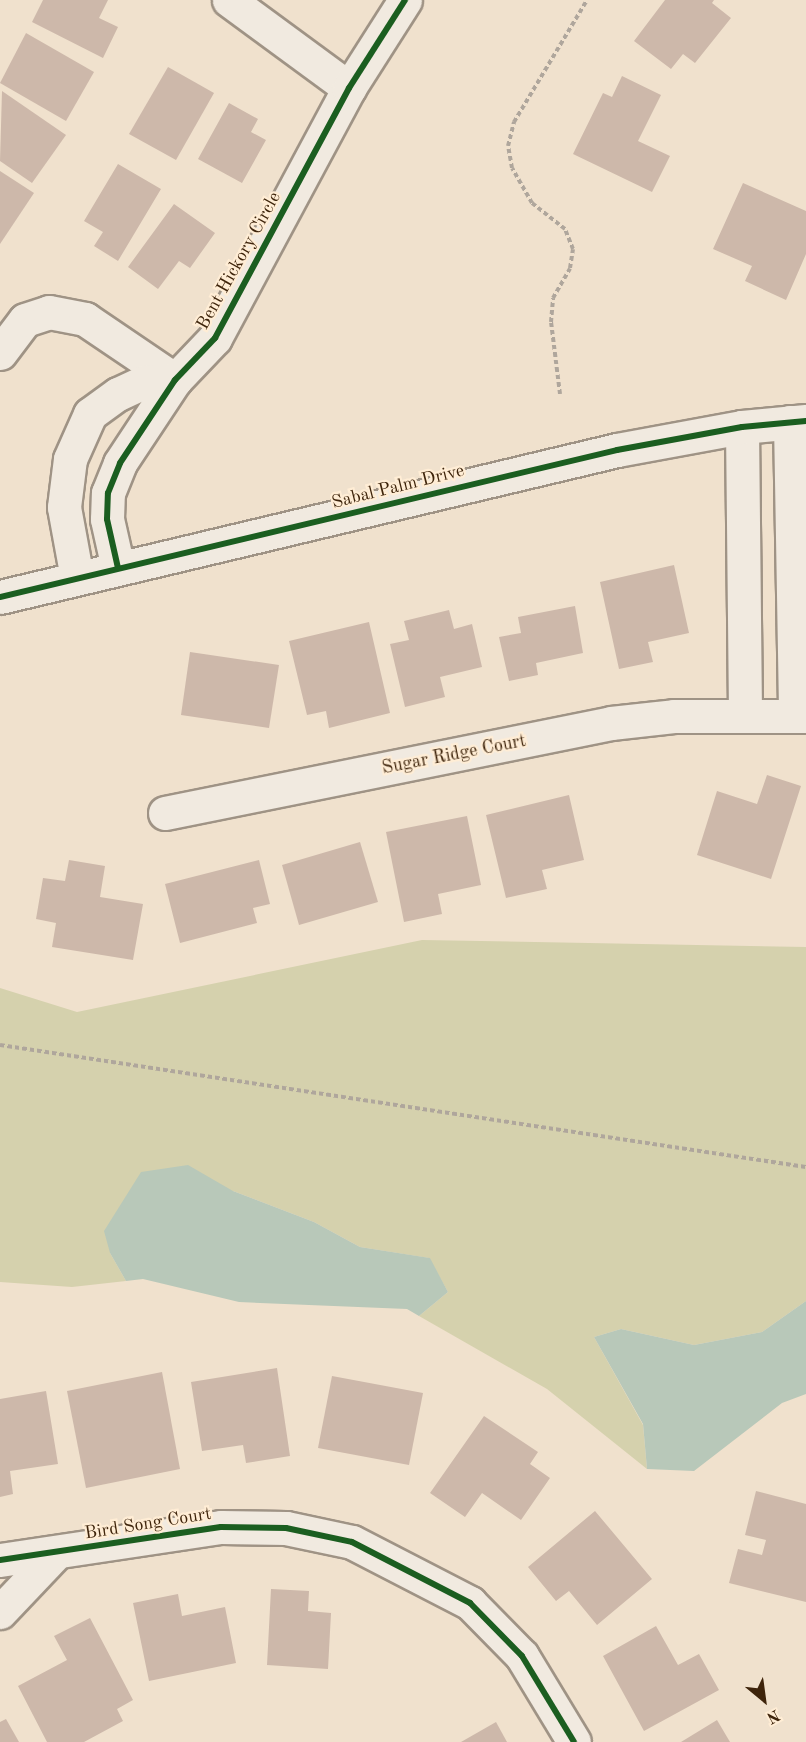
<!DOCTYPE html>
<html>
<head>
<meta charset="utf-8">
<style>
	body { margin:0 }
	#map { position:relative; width:806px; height:1742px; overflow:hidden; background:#f0e1cd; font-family:"Old Standard TT",serif }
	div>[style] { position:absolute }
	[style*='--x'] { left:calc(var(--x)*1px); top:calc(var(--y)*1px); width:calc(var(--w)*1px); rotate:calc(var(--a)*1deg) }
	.green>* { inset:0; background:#d5d1ad }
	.water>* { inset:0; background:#b8c8b9 }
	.building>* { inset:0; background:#cdb8aa }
	.path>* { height:4px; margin-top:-2px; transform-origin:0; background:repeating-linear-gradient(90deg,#afa69c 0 4.5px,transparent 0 7.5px) }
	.roads { filter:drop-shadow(2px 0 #9f9385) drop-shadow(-2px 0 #9f9385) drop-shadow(0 2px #9f9385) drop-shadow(0 -2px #9f9385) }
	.minor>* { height:33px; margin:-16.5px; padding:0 16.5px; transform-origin:16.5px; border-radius:16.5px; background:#f1eae0 }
	.cycleway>* { height:6px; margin:-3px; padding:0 3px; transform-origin:3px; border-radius:3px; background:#1b5e20 }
	span { translate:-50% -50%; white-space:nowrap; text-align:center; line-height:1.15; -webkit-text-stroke:4.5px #ffedd5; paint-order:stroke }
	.street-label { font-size:18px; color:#3e240b }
	.north { position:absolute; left:734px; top:1670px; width:60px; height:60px; -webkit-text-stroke:4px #ffedd5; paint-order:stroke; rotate:151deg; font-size:16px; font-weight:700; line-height:24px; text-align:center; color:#3e240b }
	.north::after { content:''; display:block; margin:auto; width:21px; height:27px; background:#3e240b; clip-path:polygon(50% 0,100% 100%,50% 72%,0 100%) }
</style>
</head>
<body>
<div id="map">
	<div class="green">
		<div style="clip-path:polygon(422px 940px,806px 947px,806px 1301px,762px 1332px,694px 1345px,621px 1329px,594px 1337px,643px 1425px,647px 1469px,547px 1389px,419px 1316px,448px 1292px,429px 1258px,360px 1247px,314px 1222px,233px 1191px,110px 1253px,126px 1281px,72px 1287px,0 1282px,0 988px,77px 1012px)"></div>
	</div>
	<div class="water">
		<div style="clip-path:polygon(188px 1165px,233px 1191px,314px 1222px,360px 1247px,430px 1258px,448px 1292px,419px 1316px,407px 1309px,239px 1302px,143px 1279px,126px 1281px,110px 1253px,104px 1231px,141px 1172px)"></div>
		<div style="clip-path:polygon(806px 1301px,806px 1394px,782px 1403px,694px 1471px,647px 1469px,643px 1424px,594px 1337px,621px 1329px,694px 1345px,762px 1332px)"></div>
	</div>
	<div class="building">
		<div style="clip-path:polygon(43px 0,108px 0,99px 18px,118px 27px,103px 58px,32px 22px)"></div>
		<div style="clip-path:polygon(665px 0,714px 0,712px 3px,731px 18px,695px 63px,683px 54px,671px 69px,634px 41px)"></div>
		<div style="clip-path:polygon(26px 33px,94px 72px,66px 121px,0 83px)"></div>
		<div style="clip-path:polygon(168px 67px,214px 93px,176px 160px,129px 134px)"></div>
		<div style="clip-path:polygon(622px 76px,661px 95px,638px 141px,670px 156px,652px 192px,573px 154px,603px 93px,612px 97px)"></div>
		<div style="clip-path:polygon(2px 91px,66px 135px,32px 183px,0 161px)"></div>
		<div style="clip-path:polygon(229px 103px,258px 119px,251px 132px,266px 140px,242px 183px,198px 159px)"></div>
		<div style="clip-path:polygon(118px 164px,161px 189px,118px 261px,94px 246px,103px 232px,84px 221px)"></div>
		<div style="clip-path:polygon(0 171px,34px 193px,0 244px)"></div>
		<div style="clip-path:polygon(743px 183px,806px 211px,806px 254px,786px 300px,745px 281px,752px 266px,713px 249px)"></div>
		<div style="clip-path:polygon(174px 204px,215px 233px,190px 268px,179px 261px,158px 289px,128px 267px)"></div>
		<div style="clip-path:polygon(674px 565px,689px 633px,648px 642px,653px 662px,619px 669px,600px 582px)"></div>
		<div style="clip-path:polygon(575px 606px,583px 653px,536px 663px,538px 675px,509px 681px,499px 637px,521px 633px,518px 617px)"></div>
		<div style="clip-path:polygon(449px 610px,454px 629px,472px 624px,482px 667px,440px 677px,445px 697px,405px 707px,390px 644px,409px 640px,404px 621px)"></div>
		<div style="clip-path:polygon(369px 622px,390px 713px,329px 728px,326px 711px,307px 715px,289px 641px)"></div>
		<div style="clip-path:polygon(190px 652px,279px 665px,269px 728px,181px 715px)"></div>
		<div style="clip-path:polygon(767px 775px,801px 786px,771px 879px,697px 855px,717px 791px,757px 804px)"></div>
		<div style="clip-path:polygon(569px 795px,584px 860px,542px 870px,547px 889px,506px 898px,486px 815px)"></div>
		<div style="clip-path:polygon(467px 816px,481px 885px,438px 894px,442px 914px,404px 922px,386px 832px)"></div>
		<div style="clip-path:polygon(360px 842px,378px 902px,299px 925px,282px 865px)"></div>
		<div style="clip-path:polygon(69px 860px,105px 866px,100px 897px,143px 904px,133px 960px,52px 947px,56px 923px,36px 919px,43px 878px,65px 881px)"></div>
		<div style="clip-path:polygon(259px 860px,270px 904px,253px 908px,257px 923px,180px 943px,165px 884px)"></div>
		<div style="clip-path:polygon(277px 1368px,290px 1456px,246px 1463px,243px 1445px,202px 1451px,191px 1382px)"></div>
		<div style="clip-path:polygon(162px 1372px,180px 1469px,86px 1488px,67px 1391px)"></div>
		<div style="clip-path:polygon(332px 1376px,423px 1393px,409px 1465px,318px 1448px)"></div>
		<div style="clip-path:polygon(46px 1391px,58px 1464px,10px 1471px,13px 1494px,0 1497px,0 1399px)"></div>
		<div style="clip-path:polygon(484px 1416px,538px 1452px,530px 1464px,550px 1478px,521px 1520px,482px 1493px,465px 1517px,430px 1493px)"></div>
		<div style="clip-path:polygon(756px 1491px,806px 1504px,806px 1602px,729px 1583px,738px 1549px,762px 1555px,766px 1540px,745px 1535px)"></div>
		<div style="clip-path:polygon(595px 1511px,652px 1579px,597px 1625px,569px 1591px,556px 1601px,528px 1567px)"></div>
		<div style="clip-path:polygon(271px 1589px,309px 1591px,308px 1611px,331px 1613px,328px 1669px,267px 1665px)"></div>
		<div style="clip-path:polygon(178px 1594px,182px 1616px,225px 1607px,236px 1663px,149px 1681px,133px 1603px)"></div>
		<div style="clip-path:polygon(90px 1618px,133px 1700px,117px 1709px,123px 1721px,84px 1742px,47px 1742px,18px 1686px,67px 1660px,54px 1636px)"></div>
		<div style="clip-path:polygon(656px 1626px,678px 1665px,699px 1654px,719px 1690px,644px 1731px,603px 1656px)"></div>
		<div style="clip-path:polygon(6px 1719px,19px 1742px,0 1742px,0 1722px)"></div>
		<div style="clip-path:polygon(717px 1720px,730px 1742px,681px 1742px)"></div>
		<div style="clip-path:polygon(496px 1722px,507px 1742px,461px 1742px)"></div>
	</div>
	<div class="path">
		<div style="--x:560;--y:394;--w:73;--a:-97.1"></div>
		<div style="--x:551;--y:322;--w:24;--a:-85"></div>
		<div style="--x:553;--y:298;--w:34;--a:-60"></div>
		<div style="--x:570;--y:268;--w:19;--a:-81"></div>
		<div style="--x:573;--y:249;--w:22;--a:-112"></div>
		<div style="--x:565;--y:229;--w:42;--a:-141.8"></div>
		<div style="--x:532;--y:203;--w:40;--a:-119.7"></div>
		<div style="--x:512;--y:168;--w:22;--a:-100"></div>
		<div style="--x:508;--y:146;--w:25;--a:-76"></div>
		<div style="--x:514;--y:122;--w:142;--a:-59.1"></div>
		<div style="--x:0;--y:1045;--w:815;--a:8.61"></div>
	</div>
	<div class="roads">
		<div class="minor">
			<div style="--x:229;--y:0;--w:149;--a:36.3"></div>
			<div style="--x:0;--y:353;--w:41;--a:-52.9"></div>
			<div style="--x:25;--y:320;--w:25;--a:-18"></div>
			<div style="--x:49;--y:312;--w:37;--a:11"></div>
			<div style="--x:85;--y:319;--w:109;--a:34.1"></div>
			<div style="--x:790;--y:422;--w:292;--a:89"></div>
			<div style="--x:742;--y:427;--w:288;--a:89.4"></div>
			<div style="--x:118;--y:568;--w:50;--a:-102.7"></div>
			<div style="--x:107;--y:519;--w:26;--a:-88"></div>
			<div style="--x:108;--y:493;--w:32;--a:-68"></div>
			<div style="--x:120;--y:463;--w:100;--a:-56.5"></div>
			<div style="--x:175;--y:380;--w:58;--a:-46.4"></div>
			<div style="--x:215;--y:338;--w:284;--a:-61.8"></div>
			<div style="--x:349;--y:88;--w:104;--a:-57.5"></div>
			<div style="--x:77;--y:578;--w:72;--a:-100.4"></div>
			<div style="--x:64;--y:507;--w:48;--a:-82.9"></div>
			<div style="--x:70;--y:459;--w:49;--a:-66"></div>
			<div style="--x:90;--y:414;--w:34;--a:-36"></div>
			<div style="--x:118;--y:394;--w:29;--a:-25"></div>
			<div style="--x:144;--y:382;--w:31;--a:-4"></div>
			<div style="--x:0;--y:597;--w:634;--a:-13.4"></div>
			<div style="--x:617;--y:450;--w:127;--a:-10.4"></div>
			<div style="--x:742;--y:427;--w:64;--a:-5.4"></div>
			<div style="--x:165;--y:813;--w:455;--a:-11.4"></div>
			<div style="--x:611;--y:723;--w:63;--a:-6.3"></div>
			<div style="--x:674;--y:716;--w:132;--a:0"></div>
			<div style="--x:0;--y:1560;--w:223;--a:-8.5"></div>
			<div style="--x:221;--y:1527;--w:65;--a:0.9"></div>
			<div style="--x:286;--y:1528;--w:67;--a:12"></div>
			<div style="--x:352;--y:1542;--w:133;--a:27.3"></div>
			<div style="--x:470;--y:1603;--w:74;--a:45.5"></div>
			<div style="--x:522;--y:1656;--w:100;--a:58.8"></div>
			<div style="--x:0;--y:1612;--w:80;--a:-46.5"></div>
		</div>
	</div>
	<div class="cycleway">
		<div style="--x:118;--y:568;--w:50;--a:-102.7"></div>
		<div style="--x:107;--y:519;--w:26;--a:-88"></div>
		<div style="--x:108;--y:493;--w:32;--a:-68"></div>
		<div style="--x:120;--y:463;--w:100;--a:-56.5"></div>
		<div style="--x:175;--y:380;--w:58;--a:-46.4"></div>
		<div style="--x:215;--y:338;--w:284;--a:-61.8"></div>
		<div style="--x:349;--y:88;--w:104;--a:-57.5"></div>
		<div style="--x:0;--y:597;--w:634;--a:-13.4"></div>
		<div style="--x:617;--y:450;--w:127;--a:-10.4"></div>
		<div style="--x:742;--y:427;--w:64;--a:-5.4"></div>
		<div style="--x:0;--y:1560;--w:223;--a:-8.5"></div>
		<div style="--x:221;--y:1527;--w:65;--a:0.9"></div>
		<div style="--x:286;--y:1528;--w:67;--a:12"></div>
		<div style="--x:352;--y:1542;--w:133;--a:27.3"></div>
		<div style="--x:470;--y:1603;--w:74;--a:45.5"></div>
		<div style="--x:522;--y:1656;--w:100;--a:58.8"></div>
	</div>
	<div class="street-label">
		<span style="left:239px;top:261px;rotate:-61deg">Bent Hickory Circle</span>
		<span style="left:398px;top:487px;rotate:-14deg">Sabal Palm Drive</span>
		<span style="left:454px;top:755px;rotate:-11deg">Sugar Ridge Court</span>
		<span style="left:148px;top:1524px;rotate:-9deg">Bird Song Court</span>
	</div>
	<div class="north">N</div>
</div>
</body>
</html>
